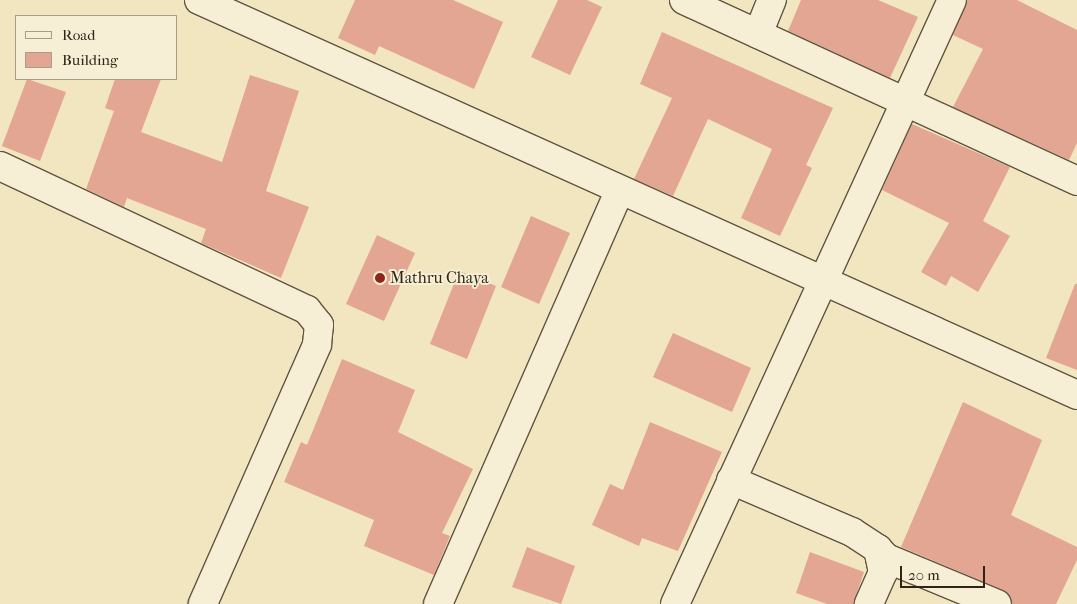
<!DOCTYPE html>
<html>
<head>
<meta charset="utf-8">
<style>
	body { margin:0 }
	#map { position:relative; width:1077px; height:604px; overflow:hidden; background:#f1e6c0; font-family:"IM FELL French Canon",serif }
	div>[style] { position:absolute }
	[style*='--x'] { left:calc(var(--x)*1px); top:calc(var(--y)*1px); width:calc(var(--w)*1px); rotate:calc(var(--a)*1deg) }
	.building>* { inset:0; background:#e3a692 }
	.roads { filter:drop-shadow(1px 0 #615440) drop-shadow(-1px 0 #615440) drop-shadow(0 1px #615440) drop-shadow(0 -1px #615440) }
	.minor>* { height:28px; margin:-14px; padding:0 14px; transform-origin:14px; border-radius:14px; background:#f6efd6 }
	.dots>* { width:14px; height:14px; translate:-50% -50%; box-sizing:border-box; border:2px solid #f6efd6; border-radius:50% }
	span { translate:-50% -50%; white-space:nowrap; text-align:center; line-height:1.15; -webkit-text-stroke:4px #f6efd6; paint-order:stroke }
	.poi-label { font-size:16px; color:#312315 }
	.left { translate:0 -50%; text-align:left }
	.legend { position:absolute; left:15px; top:15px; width:162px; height:65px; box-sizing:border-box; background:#f6efd6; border:1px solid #a79d89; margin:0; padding:6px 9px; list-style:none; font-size:15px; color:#312315 }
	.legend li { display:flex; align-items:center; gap:10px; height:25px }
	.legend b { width:25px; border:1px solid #a79d89 }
	.scale { position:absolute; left:900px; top:566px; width:85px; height:22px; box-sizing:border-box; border:2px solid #312315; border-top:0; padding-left:6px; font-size:15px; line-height:18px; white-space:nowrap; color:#312315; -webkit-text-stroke:4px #f6efd6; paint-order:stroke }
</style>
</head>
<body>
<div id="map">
	<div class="building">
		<div style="clip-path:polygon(355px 0,453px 0,503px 22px,474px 89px,379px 46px,375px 55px,338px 38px)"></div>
		<div style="clip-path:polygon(558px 0,587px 0,602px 7px,570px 75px,531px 57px)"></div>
		<div style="clip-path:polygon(801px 0,878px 0,918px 17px,890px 78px,788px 31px)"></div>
		<div style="clip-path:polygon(967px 0,1017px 0,1077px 30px,1077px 143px,1069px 160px,953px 107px,983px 49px,953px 35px)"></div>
		<div style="clip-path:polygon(662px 32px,833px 108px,806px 165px,812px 168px,780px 236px,741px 218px,772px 149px,708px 119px,673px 196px,634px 179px,672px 98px,640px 84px)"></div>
		<div style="clip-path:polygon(250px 75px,299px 91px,266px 191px,309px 207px,281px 278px,201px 243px,206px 229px,127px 198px,124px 207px,86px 189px,114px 111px,105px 108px,115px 79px,161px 79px,141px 132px,222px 162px)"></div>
		<div style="clip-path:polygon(27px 79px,66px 92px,40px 161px,2px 146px)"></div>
		<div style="clip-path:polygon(912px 124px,1010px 167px,983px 221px,1010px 236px,978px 292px,951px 276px,946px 286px,921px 272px,949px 223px,882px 190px)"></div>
		<div style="clip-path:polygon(531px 216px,570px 233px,539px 304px,501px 287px)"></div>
		<div style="clip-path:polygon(377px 235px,415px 253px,384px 321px,346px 304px)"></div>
		<div style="clip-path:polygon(459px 271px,496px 286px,467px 359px,430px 344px)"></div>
		<div style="clip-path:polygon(1075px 284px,1077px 284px,1077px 370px,1046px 358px)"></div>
		<div style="clip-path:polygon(673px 333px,751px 368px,732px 412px,653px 377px)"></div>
		<div style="clip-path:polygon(342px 359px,415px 390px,398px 432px,473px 469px,442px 533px,450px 536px,434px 575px,364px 546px,374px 520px,284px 482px,301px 442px,307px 445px)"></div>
		<div style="clip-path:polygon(963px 402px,1042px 440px,1011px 515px,1077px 547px,1077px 560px,1056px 604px,1012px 604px,1003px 590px,901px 547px)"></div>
		<div style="clip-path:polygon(650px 422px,722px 452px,678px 551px,642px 538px,639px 546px,592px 525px,610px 484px,623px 490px)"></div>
		<div style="clip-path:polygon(527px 547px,575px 566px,561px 604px,512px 587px)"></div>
		<div style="clip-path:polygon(810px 552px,864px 572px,853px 604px,827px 604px,796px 593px)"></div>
	</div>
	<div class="roads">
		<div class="minor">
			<div style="--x:199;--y:0;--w:963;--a:24.22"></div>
			<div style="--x:684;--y:0;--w:433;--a:24.7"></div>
			<div style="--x:758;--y:34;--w:37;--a:-68"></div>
			<div style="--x:0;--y:166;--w:339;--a:25.1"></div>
			<div style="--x:307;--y:310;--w:19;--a:51"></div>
			<div style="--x:319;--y:325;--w:20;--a:96"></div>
			<div style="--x:317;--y:345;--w:283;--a:113.8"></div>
			<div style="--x:731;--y:480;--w:132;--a:23.3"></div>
			<div style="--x:852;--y:532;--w:31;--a:33"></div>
			<div style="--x:878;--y:549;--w:24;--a:78"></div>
			<div style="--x:883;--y:572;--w:35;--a:114"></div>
			<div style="--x:878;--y:549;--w:12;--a:48"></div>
			<div style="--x:886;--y:558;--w:120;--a:22.5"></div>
			<div style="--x:438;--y:604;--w:450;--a:-66.3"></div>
			<div style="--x:675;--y:604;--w:664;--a:-65.36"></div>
		</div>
	</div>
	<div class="dots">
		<div style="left:380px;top:278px;background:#8f2418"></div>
	</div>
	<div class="poi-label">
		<span class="left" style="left:390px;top:278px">Mathru Chaya</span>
	</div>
	<ul class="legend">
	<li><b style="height:6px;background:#f6efd6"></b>Road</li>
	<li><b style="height:14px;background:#e3a692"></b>Building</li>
	</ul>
	<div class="scale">20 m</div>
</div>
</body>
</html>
